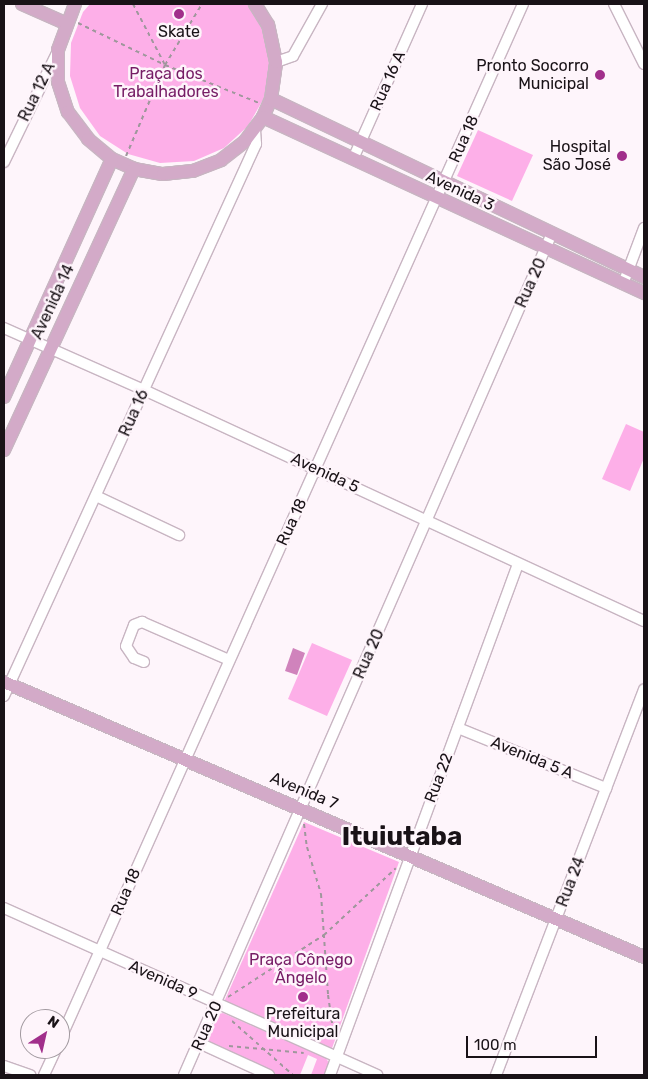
<!DOCTYPE html>
<html>
<head>
<meta charset="utf-8">
<style>
	body { margin:0 }
	#map { position:relative; width:648px; height:1079px; overflow:hidden; background:#fef5fb; font-family:Rubik,sans-serif }
	div>[style] { position:absolute }
	[style*='--x'] { left:calc(var(--x)*1px); top:calc(var(--y)*1px); width:calc(var(--w)*1px); rotate:calc(var(--a)*1deg) }
	.green>* { inset:0; background:#fdafe8 }
	.water>* { inset:0; background:#d083bc }
	.path>* { height:2px; margin-top:-1px; transform-origin:0; background:repeating-linear-gradient(90deg,#9f979c 0 4px,transparent 0 8px) }
	.roads { filter:drop-shadow(1px 0 #c8b5c2) drop-shadow(-1px 0 #c8b5c2) drop-shadow(0 1px #c8b5c2) drop-shadow(0 -1px #c8b5c2) }
	.minor>* { height:10px; margin:-5px; padding:0 5px; transform-origin:5px; border-radius:5px; background:#fff }
	.major>* { height:12px; margin:-6px; padding:0 6px; transform-origin:6px; border-radius:6px; background:#d3aac8 }
	.dots>* { width:14px; height:14px; translate:-50% -50%; box-sizing:border-box; border:2px solid #fef5fb; border-radius:50% }
	span { translate:-50% -50%; white-space:nowrap; text-align:center; line-height:1.15; -webkit-text-stroke:5px #fef5fb; paint-order:stroke }
	.poi-label { font-size:16px; color:#191217 }
	.right { translate:-100% -50%; text-align:right }
	.park-label { font-size:16px; color:#761c65 }
	.street-label { font-size:16px; color:#191217 }
	.town-label { font-size:26px; color:#191217; font-weight:700 }
	.frame { position:absolute; inset:0; border:5px solid #191217; pointer-events:none }
	.north { position:absolute; left:20px; top:1009px; width:50px; height:50px; box-sizing:border-box; background:#fef5fb; border:1px solid #a29aa0; border-radius:50%; rotate:35deg; font-size:14px; font-weight:700; line-height:20px; text-align:center; color:#191217 }
	.north::after { content:''; display:block; margin:auto; width:18px; height:22px; background:#a12f8b; clip-path:polygon(50% 0,100% 100%,50% 72%,0 100%) }
	.scale { position:absolute; left:466px; top:1036px; width:131px; height:22px; box-sizing:border-box; border:2px solid #191217; border-top:0; padding-left:6px; font-size:15px; line-height:18px; white-space:nowrap; color:#191217; -webkit-text-stroke:4px #fef5fb; paint-order:stroke }
</style>
</head>
<body>
<div id="map">
	<div class="green">
		<div style="clip-path:polygon(90px 4px,249px 4px,265px 34px,270px 66px,264px 98px,248px 126px,224px 148px,194px 161px,160px 163px,128px 154px,100px 136px,80px 108px,70px 76px,71px 43px,83px 12px)"></div>
		<div style="clip-path:polygon(478px 130px,533px 155px,512px 201px,457px 176px)"></div>
		<div style="clip-path:polygon(626px 424px,644px 432px,644px 458px,630px 491px,602px 479px)"></div>
		<div style="clip-path:polygon(312px 643px,352px 660px,327px 716px,288px 699px)"></div>
		<div style="clip-path:polygon(304px 822px,399px 862px,331px 1051px,224px 1002px)"></div>
		<div style="clip-path:polygon(223px 1013px,326px 1058px,330px 1065px,326px 1075px,311px 1075px,317px 1059px,308px 1055px,300px 1075px,277px 1075px,209px 1046px,205px 1042px,219px 1014px)"></div>
	</div>
	<div class="water">
		<div style="clip-path:polygon(293px 648px,305px 653px,297px 675px,285px 671px)"></div>
	</div>
	<div class="path">
		<div style="--x:133;--y:4;--w:69;--a:62.3"></div>
		<div style="--x:78;--y:23;--w:97;--a:25.8"></div>
		<div style="--x:165;--y:65;--w:101;--a:22"></div>
		<div style="--x:126;--y:156;--w:99;--a:-66.8"></div>
		<div style="--x:165;--y:65;--w:71;--a:-58.8"></div>
		<div style="--x:304;--y:824;--w:23;--a:83"></div>
		<div style="--x:307;--y:847;--w:49;--a:73.4"></div>
		<div style="--x:321;--y:894;--w:101;--a:86"></div>
		<div style="--x:328;--y:995;--w:41;--a:81.7"></div>
		<div style="--x:228;--y:997;--w:114;--a:-32.9"></div>
		<div style="--x:324;--y:935;--w:98;--a:-42.9"></div>
		<div style="--x:232;--y:1021;--w:81;--a:41.5"></div>
		<div style="--x:229;--y:1046;--w:75;--a:5.3"></div>
	</div>
	<div class="roads">
		<div class="minor">
			<div style="--x:614;--y:4;--w:67;--a:63.4"></div>
			<div style="--x:276;--y:62;--w:18;--a:-19"></div>
			<div style="--x:293;--y:56;--w:60;--a:-60.9"></div>
			<div style="--x:353;--y:159;--w:170;--a:-66"></div>
			<div style="--x:4;--y:162;--w:123;--a:-64.1"></div>
			<div style="--x:623;--y:284;--w:60;--a:-69.4"></div>
			<div style="--x:4;--y:328;--w:153;--a:23.9"></div>
			<div style="--x:144;--y:390;--w:551;--a:24.8"></div>
			<div style="--x:96;--y:496;--w:92;--a:25.2"></div>
			<div style="--x:144;--y:662;--w:11;--a:-158"></div>
			<div style="--x:134;--y:658;--w:14;--a:-124"></div>
			<div style="--x:126;--y:646;--w:22;--a:-69"></div>
			<div style="--x:134;--y:625;--w:9;--a:-21"></div>
			<div style="--x:142;--y:622;--w:95;--a:23.6"></div>
			<div style="--x:4;--y:696;--w:607;--a:-65.46"></div>
			<div style="--x:256;--y:144;--w:16;--a:-94"></div>
			<div style="--x:458;--y:728;--w:160;--a:22.1"></div>
			<div style="--x:4;--y:908;--w:409;--a:24.1"></div>
			<div style="--x:60;--y:1040;--w:1135;--a:-65.92"></div>
			<div style="--x:199;--y:1043;--w:77;--a:24.6"></div>
			<div style="--x:4;--y:1066;--w:28;--a:19"></div>
			<div style="--x:44;--y:1075;--w:29;--a:-65"></div>
			<div style="--x:184;--y:1075;--w:919;--a:-66.39"></div>
			<div style="--x:330;--y:1075;--w:544;--a:-69.8"></div>
			<div style="--x:496;--y:1075;--w:413;--a:-69"></div>
		</div>
		<div class="major">
			<div style="--x:22;--y:4;--w:47;--a:23.8"></div>
			<div style="--x:75;--y:4;--w:49;--a:110.3"></div>
			<div style="--x:58;--y:50;--w:32;--a:90"></div>
			<div style="--x:58;--y:82;--w:32;--a:72"></div>
			<div style="--x:68;--y:112;--w:34;--a:53"></div>
			<div style="--x:88;--y:139;--w:31;--a:40"></div>
			<div style="--x:112;--y:159;--w:24;--a:24"></div>
			<div style="--x:134;--y:169;--w:29;--a:10"></div>
			<div style="--x:163;--y:174;--w:30;--a:-6"></div>
			<div style="--x:193;--y:171;--w:30;--a:-21"></div>
			<div style="--x:221;--y:160;--w:31;--a:-38"></div>
			<div style="--x:245;--y:141;--w:30;--a:-53"></div>
			<div style="--x:263;--y:117;--w:20;--a:-66"></div>
			<div style="--x:271;--y:99;--w:37;--a:-82"></div>
			<div style="--x:276;--y:62;--w:38;--a:-102"></div>
			<div style="--x:268;--y:25;--w:25;--a:-122"></div>
			<div style="--x:271;--y:99;--w:413;--a:25.5"></div>
			<div style="--x:263;--y:117;--w:420;--a:24.8"></div>
			<div style="--x:4;--y:397;--w:261;--a:-65.6"></div>
			<div style="--x:4;--y:450;--w:310;--a:-65.2"></div>
			<div style="--x:4;--y:682;--w:697;--a:23.25"></div>
		</div>
	</div>
	<div class="dots">
		<div style="left:179px;top:14px;background:#a12f8b"></div>
		<div style="left:600px;top:75px;background:#a12f8b"></div>
		<div style="left:622px;top:156px;background:#a12f8b"></div>
		<div style="left:303px;top:997px;background:#a12f8b"></div>
	</div>
	<div class="poi-label">
		<span style="left:179px;top:32px">Skate</span>
		<span class="right" style="left:589px;top:75px">Pronto Socorro<br>Municipal</span>
		<span class="right" style="left:611px;top:156px">Hospital<br>São José</span>
		<span style="left:303px;top:1023px">Prefeitura<br>Municipal</span>
	</div>
	<div class="park-label">
		<span style="left:166px;top:83px">Praça dos<br>Trabalhadores</span>
		<span style="left:301px;top:969px">Praça Cônego<br>Ângelo</span>
	</div>
	<div class="street-label">
		<span style="left:388px;top:81px;rotate:-66deg">Rua 16 A</span>
		<span style="left:37px;top:92px;rotate:-64deg">Rua 12 A</span>
		<span style="left:464px;top:139px;rotate:-66deg">Rua 18</span>
		<span style="left:460px;top:191px;rotate:25deg">Avenida 3</span>
		<span style="left:531px;top:283px;rotate:-66deg">Rua 20</span>
		<span style="left:53px;top:302px;rotate:-65deg">Avenida 14</span>
		<span style="left:134px;top:413px;rotate:-66deg">Rua 16</span>
		<span style="left:325px;top:473px;rotate:25deg">Avenida 5</span>
		<span style="left:292px;top:522px;rotate:-65deg">Rua 18</span>
		<span style="left:369px;top:654px;rotate:-66deg">Rua 20</span>
		<span style="left:532px;top:758px;rotate:22deg">Avenida 5 A</span>
		<span style="left:439px;top:778px;rotate:-69deg">Rua 22</span>
		<span style="left:304px;top:791px;rotate:23deg">Avenida 7</span>
		<span style="left:571px;top:882px;rotate:-69deg">Rua 24</span>
		<span style="left:126px;top:892px;rotate:-66deg">Rua 18</span>
		<span style="left:163px;top:980px;rotate:24deg">Avenida 9</span>
		<span style="left:207px;top:1026px;rotate:-66deg">Rua 20</span>
	</div>
	<div class="town-label">
		<span style="left:402px;top:837px">Ituiutaba</span>
	</div>
	<div class="frame"></div>
	<div class="north">N</div>
	<div class="scale">100 m</div>
</div>
</body>
</html>
